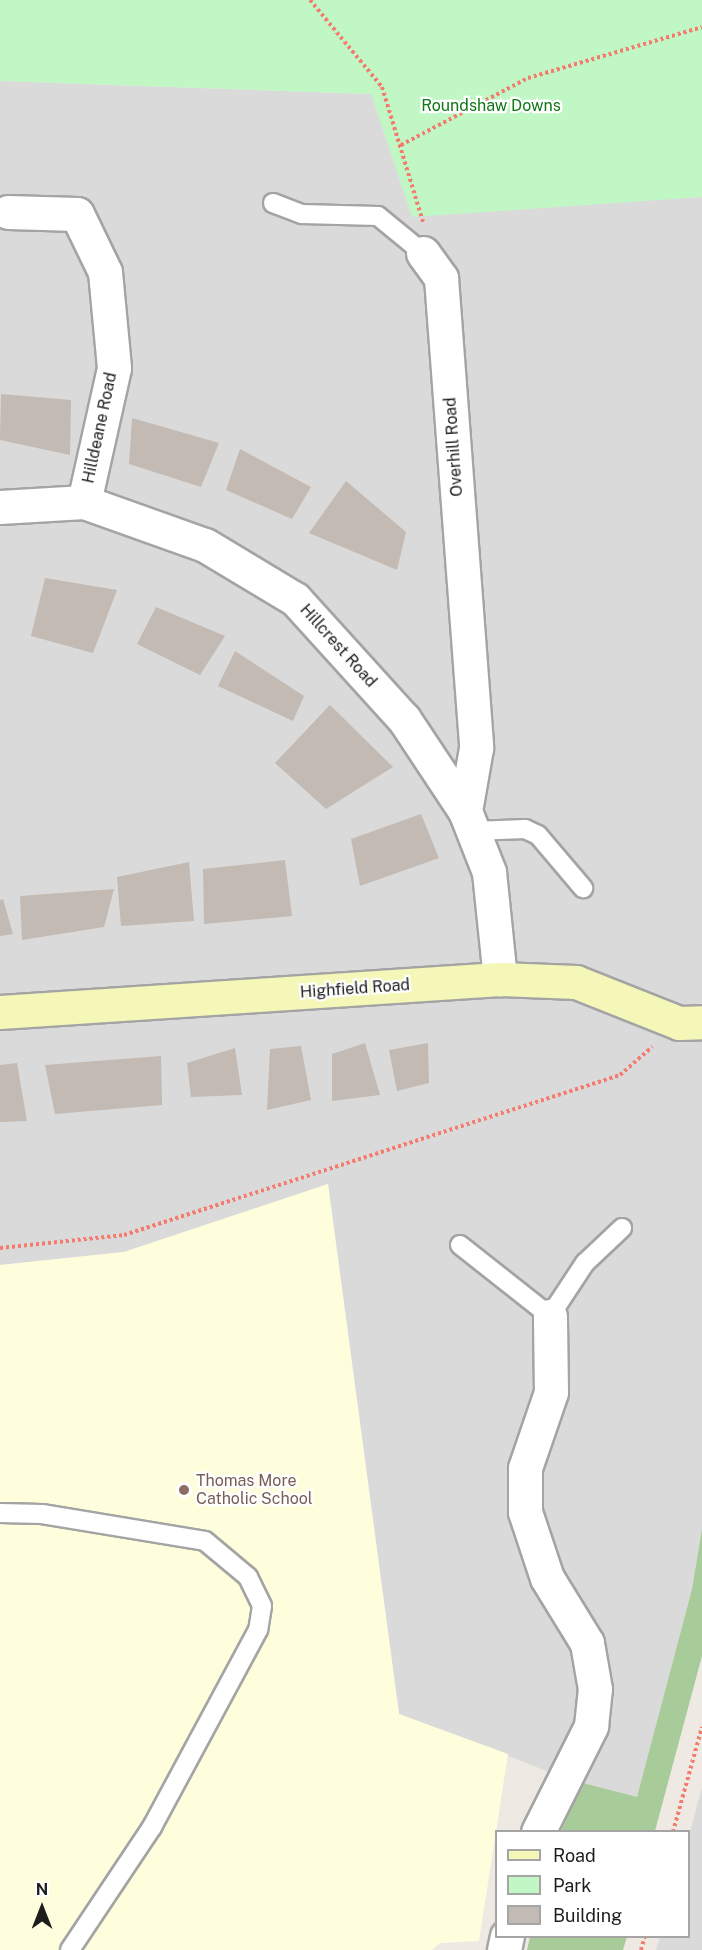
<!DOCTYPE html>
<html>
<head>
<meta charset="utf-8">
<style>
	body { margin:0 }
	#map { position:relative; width:702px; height:1950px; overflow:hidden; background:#eeeae3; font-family:"Public Sans",sans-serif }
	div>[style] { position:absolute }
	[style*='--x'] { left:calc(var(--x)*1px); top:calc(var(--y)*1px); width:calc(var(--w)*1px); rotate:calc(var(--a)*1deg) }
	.residential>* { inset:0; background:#dbdada }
	.education>* { inset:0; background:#fefedc }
	.forest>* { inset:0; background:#a8cc99 }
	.park>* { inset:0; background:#c1f7c5 }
	.building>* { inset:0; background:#c2bab3 }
	.path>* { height:4px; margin-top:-2px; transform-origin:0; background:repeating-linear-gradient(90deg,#f47b6d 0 3px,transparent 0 6px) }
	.roads { filter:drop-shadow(2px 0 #a4a4a4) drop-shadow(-2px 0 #a4a4a4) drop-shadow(0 2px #a4a4a4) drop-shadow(0 -2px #a4a4a4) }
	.lane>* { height:18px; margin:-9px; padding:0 9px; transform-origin:9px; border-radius:9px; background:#fff }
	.street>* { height:33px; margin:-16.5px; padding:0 16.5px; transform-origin:16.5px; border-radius:16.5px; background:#fff }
	.secondary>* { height:33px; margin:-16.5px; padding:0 16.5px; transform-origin:16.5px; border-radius:16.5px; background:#f4f7b8 }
	.dots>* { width:16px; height:16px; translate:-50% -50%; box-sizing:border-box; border:3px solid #fff; border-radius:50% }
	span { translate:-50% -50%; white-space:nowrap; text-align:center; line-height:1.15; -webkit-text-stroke:4.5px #fff; paint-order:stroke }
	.park-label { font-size:16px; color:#0f7717 }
	.street-label { font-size:16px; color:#1d1d1d }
	.education-label { font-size:16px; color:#785e54 }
	.left { translate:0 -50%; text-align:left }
	.legend { position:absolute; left:495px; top:1830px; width:195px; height:108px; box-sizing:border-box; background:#fff; border:2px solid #a5a5a5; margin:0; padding:8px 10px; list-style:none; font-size:18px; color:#1d1d1d }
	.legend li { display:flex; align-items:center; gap:12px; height:30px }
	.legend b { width:30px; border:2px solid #a5a5a5 }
	.north { position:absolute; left:12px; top:1878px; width:60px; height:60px; -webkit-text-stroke:4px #fff; paint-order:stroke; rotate:0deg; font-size:16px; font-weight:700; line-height:24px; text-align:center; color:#1d1d1d }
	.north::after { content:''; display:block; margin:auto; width:21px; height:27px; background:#1d1d1d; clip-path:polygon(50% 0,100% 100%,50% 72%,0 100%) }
</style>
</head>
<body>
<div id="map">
	<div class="residential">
		<div style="clip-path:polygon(0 81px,371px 94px,687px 198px,702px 197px,702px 1003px,694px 1006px,702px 1026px,702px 1528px,692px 1589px,637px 1798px,565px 1778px,399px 1714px,328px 1184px,124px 1252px,0 1265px)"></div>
		<div style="clip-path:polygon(702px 1787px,702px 1950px,656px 1950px,660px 1937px,688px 1936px,689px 1835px)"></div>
	</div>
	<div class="education">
		<div style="clip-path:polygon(328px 1184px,399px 1714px,508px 1754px,479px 1941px,440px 1943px,432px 1950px,0 1950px,0 1265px,124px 1252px)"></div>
	</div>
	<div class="forest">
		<div style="clip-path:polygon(702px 1528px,702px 1656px,655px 1831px,561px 1831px,583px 1783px,637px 1797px,692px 1589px)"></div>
		<div style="clip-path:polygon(530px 1937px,530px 1936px,627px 1937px,623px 1950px,527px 1950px)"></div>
	</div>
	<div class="park">
		<div style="clip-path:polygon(0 0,702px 0,702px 197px,412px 217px,371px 94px,0 81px)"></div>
	</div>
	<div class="building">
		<div style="clip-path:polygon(1px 394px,71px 400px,70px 455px,0 440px)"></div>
		<div style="clip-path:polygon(132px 418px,219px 443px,201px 487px,129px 464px)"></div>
		<div style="clip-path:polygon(240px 449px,311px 487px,292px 519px,226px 490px)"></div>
		<div style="clip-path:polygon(346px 481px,406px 532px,397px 570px,309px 533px)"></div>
		<div style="clip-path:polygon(45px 578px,117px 590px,93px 653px,31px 636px)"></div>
		<div style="clip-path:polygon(156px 607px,225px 636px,200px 675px,137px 644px)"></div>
		<div style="clip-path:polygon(235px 651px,304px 696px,293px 721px,218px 686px)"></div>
		<div style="clip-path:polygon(330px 705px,393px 767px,326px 809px,275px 763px)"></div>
		<div style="clip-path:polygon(421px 814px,439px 858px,360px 886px,351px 839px)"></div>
		<div style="clip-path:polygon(285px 860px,292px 916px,204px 924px,203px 869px)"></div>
		<div style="clip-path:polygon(189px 862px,194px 921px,121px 926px,117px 877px)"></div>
		<div style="clip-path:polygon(114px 889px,104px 927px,22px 940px,20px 896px)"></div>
		<div style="clip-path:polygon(3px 899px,13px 934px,0 936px,0 900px)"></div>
		<div style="clip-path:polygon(365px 1043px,380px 1095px,332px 1101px,332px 1054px)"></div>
		<div style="clip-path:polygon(428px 1043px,429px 1083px,397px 1091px,389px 1050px)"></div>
		<div style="clip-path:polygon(301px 1046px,311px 1100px,267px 1110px,270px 1049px)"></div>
		<div style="clip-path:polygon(235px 1048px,242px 1095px,191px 1097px,187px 1063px)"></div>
		<div style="clip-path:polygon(161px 1056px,162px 1105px,55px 1114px,45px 1065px)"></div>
		<div style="clip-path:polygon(17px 1063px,27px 1121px,0 1122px,0 1065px)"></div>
	</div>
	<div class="path">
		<div style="--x:310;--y:0;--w:113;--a:50.4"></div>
		<div style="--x:382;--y:87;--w:141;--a:73.1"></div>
		<div style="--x:401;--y:145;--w:144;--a:-27.8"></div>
		<div style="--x:528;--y:78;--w:181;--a:-16.3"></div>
		<div style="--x:0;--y:1248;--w:125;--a:-6"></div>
		<div style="--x:124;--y:1235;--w:521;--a:-17.88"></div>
		<div style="--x:620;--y:1075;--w:43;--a:-41.2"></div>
		<div style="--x:673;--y:1832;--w:109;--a:-74.6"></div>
		<div style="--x:641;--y:1950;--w:15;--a:-74"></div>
	</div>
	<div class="roads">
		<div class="lane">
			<div style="--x:273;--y:203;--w:31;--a:21"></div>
			<div style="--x:302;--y:214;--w:76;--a:1.5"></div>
			<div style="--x:378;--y:216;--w:58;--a:39.4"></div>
			<div style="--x:473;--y:831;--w:52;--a:-2.2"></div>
			<div style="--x:525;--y:829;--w:14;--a:25"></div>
			<div style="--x:538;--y:835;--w:70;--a:49.7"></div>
			<div style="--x:460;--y:1245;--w:115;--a:38.3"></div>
			<div style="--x:550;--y:1316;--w:64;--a:-56.6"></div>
			<div style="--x:585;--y:1263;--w:51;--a:-43.4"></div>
			<div style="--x:0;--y:1513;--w:42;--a:1.4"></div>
			<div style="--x:42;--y:1514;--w:165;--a:9.4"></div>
			<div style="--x:205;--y:1541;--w:56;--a:39.9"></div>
			<div style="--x:248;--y:1577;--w:32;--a:64"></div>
			<div style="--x:262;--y:1606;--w:24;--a:99"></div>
			<div style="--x:258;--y:1630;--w:224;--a:118.3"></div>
			<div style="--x:152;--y:1827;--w:148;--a:123.7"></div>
		</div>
		<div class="street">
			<div style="--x:8;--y:212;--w:69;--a:1.7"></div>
			<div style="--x:77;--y:214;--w:64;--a:64.2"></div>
			<div style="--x:105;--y:272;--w:96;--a:84.6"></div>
			<div style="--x:114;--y:368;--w:137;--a:102.6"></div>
			<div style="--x:423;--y:253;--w:31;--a:54"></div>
			<div style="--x:441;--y:278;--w:471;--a:85.7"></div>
			<div style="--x:476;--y:748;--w:64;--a:99.9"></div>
			<div style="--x:0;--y:507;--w:84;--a:-3.4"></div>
			<div style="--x:84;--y:502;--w:128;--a:19.6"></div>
			<div style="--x:205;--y:545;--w:105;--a:31"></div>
			<div style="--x:295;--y:599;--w:162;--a:47.8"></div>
			<div style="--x:404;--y:719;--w:110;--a:56.5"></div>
			<div style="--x:465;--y:811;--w:66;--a:68.5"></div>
			<div style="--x:489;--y:872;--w:108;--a:84.1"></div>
			<div style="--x:538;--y:1832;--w:119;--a:-63.4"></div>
			<div style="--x:591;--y:1726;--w:37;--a:-84"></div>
			<div style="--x:595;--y:1689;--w:47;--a:-99.9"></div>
			<div style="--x:587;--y:1643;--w:76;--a:-121.6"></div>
			<div style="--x:547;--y:1578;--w:70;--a:-108.4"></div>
			<div style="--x:525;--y:1512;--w:44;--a:-90"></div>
			<div style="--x:525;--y:1468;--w:80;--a:-71.1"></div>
			<div style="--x:551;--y:1392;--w:76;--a:-90.8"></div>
			<div style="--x:504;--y:1950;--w:14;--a:-78"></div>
		</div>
		<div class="secondary">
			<div style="--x:0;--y:1012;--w:501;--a:-3.78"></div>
			<div style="--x:500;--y:979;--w:76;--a:2.3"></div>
			<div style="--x:576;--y:982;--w:111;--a:21.7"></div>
			<div style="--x:679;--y:1023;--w:23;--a:-2"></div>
		</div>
	</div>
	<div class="dots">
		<div style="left:184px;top:1490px;background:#8d6e63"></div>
	</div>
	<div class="park-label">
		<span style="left:491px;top:106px">Roundshaw Downs</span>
	</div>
	<div class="street-label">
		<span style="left:100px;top:428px;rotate:-78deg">Hilldeane Road</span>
		<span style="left:454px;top:447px;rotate:-94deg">Overhill Road</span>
		<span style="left:338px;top:646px;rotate:48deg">Hillcrest Road</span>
		<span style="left:355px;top:989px;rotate:-4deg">Highfield Road</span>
	</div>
	<div class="education-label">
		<span class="left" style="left:196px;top:1490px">Thomas More<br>Catholic School</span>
	</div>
	<ul class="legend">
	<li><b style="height:8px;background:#f4f7b8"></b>Road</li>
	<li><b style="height:16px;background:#c1f7c5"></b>Park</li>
	<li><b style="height:16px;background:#c2bab3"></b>Building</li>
	</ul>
	<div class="north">N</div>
</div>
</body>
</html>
